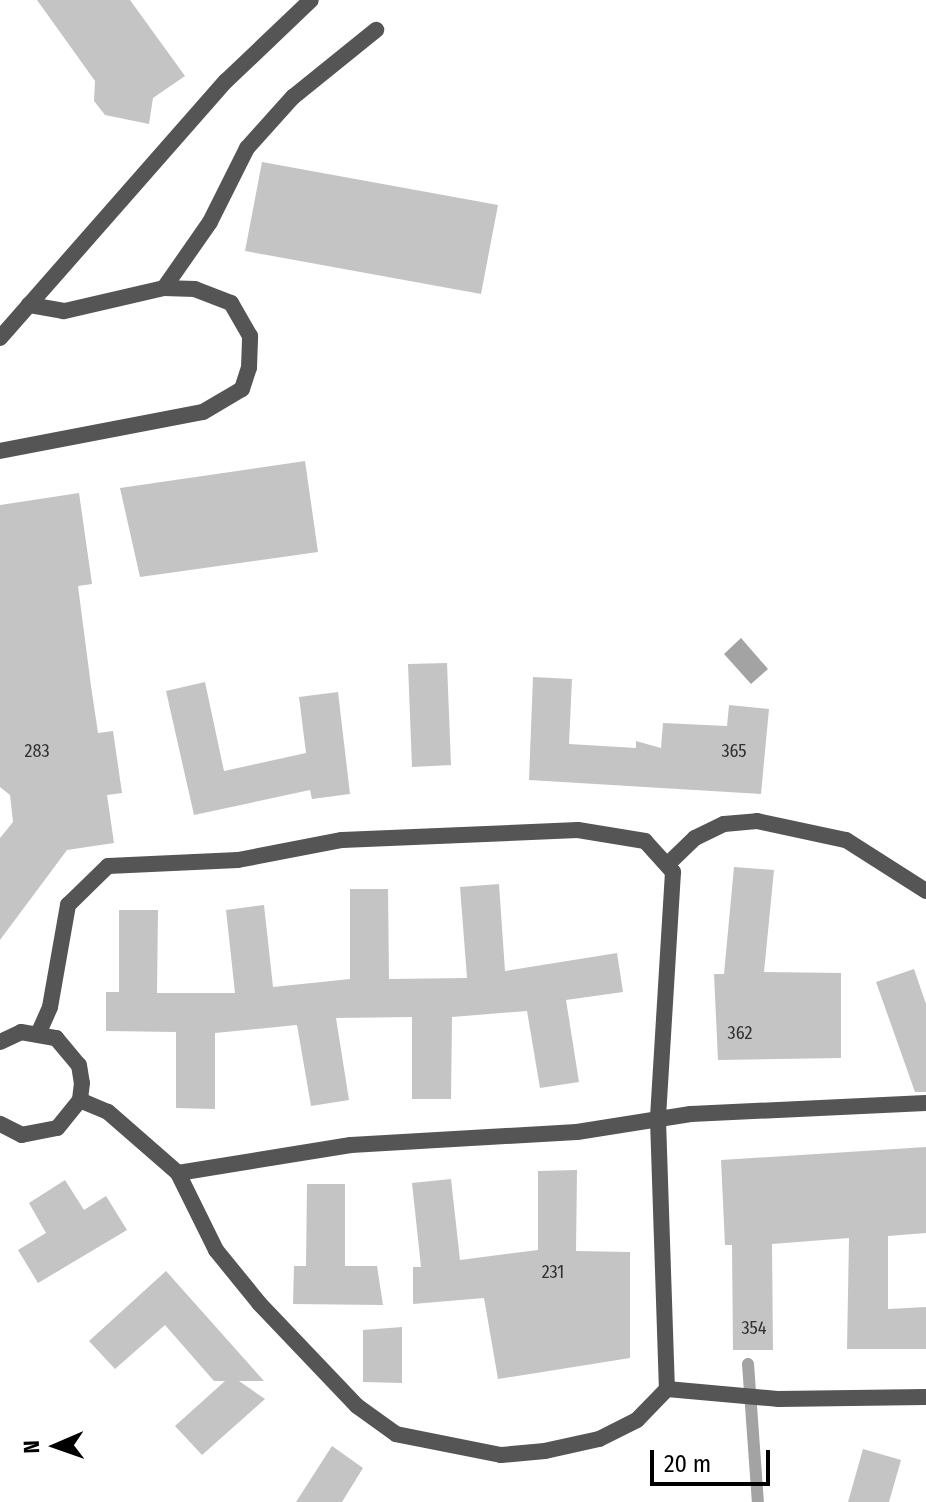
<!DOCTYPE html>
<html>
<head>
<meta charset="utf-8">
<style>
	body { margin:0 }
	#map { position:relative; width:926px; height:1502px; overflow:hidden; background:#fff; font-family:"Fira Sans Condensed",sans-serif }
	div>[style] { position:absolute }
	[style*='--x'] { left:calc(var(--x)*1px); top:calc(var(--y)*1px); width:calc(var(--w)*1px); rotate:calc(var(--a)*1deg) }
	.water>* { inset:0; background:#a3a3a3 }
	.stream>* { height:12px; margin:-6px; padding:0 6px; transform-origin:6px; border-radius:6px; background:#a3a3a3 }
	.building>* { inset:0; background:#c4c4c4 }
	.lane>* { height:16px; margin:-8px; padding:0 8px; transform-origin:8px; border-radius:8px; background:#555 }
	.street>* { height:16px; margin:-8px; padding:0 8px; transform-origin:8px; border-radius:8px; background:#555 }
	span { translate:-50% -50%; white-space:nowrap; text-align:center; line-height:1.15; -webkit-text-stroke:6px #fff; paint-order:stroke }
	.number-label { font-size:18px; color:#313131 }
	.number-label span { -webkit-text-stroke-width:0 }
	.north { position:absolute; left:16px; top:1406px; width:80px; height:80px; -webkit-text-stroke:6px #fff; paint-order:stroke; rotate:268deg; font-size:22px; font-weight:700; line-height:32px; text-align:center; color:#000 }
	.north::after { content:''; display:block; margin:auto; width:28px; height:36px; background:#000; clip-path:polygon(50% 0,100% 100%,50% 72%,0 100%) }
	.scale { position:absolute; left:650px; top:1450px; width:120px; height:36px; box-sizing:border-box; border:4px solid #000; border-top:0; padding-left:10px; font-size:24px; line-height:28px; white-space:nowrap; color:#000; -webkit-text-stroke:6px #fff; paint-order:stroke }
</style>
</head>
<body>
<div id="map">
	<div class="water">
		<div style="clip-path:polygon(741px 638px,768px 669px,751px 684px,724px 654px)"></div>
	</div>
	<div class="stream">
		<div style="--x:748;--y:1364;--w:138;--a:85.9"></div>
	</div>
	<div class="building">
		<div style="clip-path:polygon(37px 0,130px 0,185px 76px,153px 98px,149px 124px,105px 115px,94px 101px,95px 81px)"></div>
		<div style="clip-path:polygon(262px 162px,498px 205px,481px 294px,245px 251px)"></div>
		<div style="clip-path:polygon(305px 461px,318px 552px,140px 577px,120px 488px)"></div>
		<div style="clip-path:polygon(79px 493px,92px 584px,78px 586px,91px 686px,98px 733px,113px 731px,122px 793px,107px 795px,114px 843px,67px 850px,0 940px,0 838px,13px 822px,10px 795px,0 787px,0 505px)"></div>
		<div style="clip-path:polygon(447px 663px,451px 765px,412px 767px,408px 664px)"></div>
		<div style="clip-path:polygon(533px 677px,572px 679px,569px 744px,636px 748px,636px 741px,661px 748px,663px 723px,727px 726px,729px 705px,769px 709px,761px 794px,529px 780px)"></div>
		<div style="clip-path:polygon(205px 682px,224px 771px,306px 753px,299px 697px,338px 692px,350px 794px,312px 799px,310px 790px,194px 815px,166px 691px)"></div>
		<div style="clip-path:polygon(734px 867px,774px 870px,764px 972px,841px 973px,841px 1058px,718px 1060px,714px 974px,724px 974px)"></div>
		<div style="clip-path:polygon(499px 884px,505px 971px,617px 953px,623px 992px,566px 1000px,579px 1082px,540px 1088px,527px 1011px,452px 1017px,451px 1099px,412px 1099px,412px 1017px,336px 1018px,349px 1100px,311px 1106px,297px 1025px,215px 1033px,215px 1109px,176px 1108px,176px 1032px,106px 1031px,106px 992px,119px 992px,119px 910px,158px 910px,157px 993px,235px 993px,226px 910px,264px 905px,273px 987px,350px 979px,350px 889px,388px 889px,389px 979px,467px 978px,460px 887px)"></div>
		<div style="clip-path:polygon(914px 969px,926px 1004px,926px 1092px,915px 1092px,876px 982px)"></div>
		<div style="clip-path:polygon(926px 1147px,926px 1233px,888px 1236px,888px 1309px,926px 1307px,926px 1349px,847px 1349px,849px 1238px,772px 1244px,773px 1350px,733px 1350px,732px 1245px,725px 1245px,721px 1160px)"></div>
		<div style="clip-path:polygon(577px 1170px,576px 1251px,630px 1252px,630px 1358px,498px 1379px,484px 1298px,413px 1304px,413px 1267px,421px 1267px,412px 1183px,451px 1179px,460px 1260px,538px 1250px,538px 1171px)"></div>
		<div style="clip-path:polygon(65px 1180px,84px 1210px,106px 1196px,127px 1230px,38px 1283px,18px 1250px,46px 1233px,29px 1203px)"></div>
		<div style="clip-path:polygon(307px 1184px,345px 1184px,345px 1266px,377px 1266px,383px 1305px,293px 1304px,294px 1266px,306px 1266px)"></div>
		<div style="clip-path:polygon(166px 1271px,264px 1381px,239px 1381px,265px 1399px,202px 1455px,175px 1426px,225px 1381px,214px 1381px,165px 1325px,115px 1369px,89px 1341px)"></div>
		<div style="clip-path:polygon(402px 1327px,402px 1383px,363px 1382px,363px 1330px)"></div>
		<div style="clip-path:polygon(332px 1446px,363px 1468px,342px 1502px,296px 1502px)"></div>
		<div style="clip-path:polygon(863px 1449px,901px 1460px,889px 1502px,848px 1502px)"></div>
	</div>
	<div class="lane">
		<div style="--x:164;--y:288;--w:80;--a:-55.1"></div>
		<div style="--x:210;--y:222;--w:83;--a:-63.4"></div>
		<div style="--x:247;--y:148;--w:69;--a:-48"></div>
		<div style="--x:293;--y:97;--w:107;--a:-38.9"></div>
		<div style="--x:0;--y:451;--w:207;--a:-10.9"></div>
		<div style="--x:203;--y:412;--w:45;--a:-30.5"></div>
		<div style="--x:242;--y:389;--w:22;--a:-72"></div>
		<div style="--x:249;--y:368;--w:32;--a:-88"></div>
		<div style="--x:250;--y:336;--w:38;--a:-120"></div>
		<div style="--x:231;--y:303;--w:39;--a:-159"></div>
		<div style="--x:195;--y:289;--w:31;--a:-178"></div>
		<div style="--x:164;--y:288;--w:103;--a:167"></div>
		<div style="--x:64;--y:311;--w:36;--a:-170"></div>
	</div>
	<div class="street">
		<div style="--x:0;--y:338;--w:342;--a:-48.7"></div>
		<div style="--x:226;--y:81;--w:117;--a:-43.6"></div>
		<div style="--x:668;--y:864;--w:37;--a:-44"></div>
		<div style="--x:695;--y:838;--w:32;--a:-26"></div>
		<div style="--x:724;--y:824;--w:33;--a:-5"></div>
		<div style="--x:757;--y:821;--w:91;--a:12.1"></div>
		<div style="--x:846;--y:840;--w:95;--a:32.5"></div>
		<div style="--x:39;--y:1032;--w:27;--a:-66"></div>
		<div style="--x:50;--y:1007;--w:104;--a:-80"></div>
		<div style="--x:68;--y:905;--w:56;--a:-44.3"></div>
		<div style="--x:108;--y:866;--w:130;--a:-2.6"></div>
		<div style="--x:238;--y:860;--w:106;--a:-10.9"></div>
		<div style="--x:342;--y:840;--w:236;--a:-2.4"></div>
		<div style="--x:578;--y:830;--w:68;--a:9.3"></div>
		<div style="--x:645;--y:841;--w:42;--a:47.9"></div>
		<div style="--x:673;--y:872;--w:248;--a:93.5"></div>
		<div style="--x:658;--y:1120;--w:269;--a:88.1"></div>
		<div style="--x:667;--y:1389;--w:43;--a:134.1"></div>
		<div style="--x:637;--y:1420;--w:42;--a:153.4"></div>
		<div style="--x:599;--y:1439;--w:55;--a:167.5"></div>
		<div style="--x:545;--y:1451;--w:44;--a:174.8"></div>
		<div style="--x:501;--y:1455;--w:107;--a:-168.7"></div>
		<div style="--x:396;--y:1434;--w:48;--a:-144.3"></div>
		<div style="--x:357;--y:1406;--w:142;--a:-133.6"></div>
		<div style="--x:259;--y:1303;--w:68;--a:-129.1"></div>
		<div style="--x:216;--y:1250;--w:86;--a:-116.3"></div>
		<div style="--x:178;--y:1173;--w:93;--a:-138.9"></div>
		<div style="--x:108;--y:1112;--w:30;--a:-157"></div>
		<div style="--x:0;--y:1042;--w:23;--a:-25"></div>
		<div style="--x:21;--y:1032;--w:36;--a:10"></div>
		<div style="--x:56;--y:1038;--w:35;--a:50"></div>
		<div style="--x:79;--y:1065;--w:18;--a:81"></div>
		<div style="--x:82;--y:1083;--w:17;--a:97"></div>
		<div style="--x:80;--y:1100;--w:36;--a:129"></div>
		<div style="--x:57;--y:1128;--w:36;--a:169"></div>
		<div style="--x:22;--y:1135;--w:25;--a:-153"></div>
		<div style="--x:178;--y:1173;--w:175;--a:-9.2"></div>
		<div style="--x:351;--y:1145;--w:226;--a:-3.3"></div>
		<div style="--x:577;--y:1132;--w:115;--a:-9"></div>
		<div style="--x:691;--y:1114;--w:235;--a:-2.7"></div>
		<div style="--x:667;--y:1389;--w:111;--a:5.1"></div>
		<div style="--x:778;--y:1399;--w:148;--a:-0.8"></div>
	</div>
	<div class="number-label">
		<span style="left:37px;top:751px">283</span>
		<span style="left:734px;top:751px">365</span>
		<span style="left:740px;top:1033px">362</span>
		<span style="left:553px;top:1272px">231</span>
		<span style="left:754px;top:1328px">354</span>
	</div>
	<div class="north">N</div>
	<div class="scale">20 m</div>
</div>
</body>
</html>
